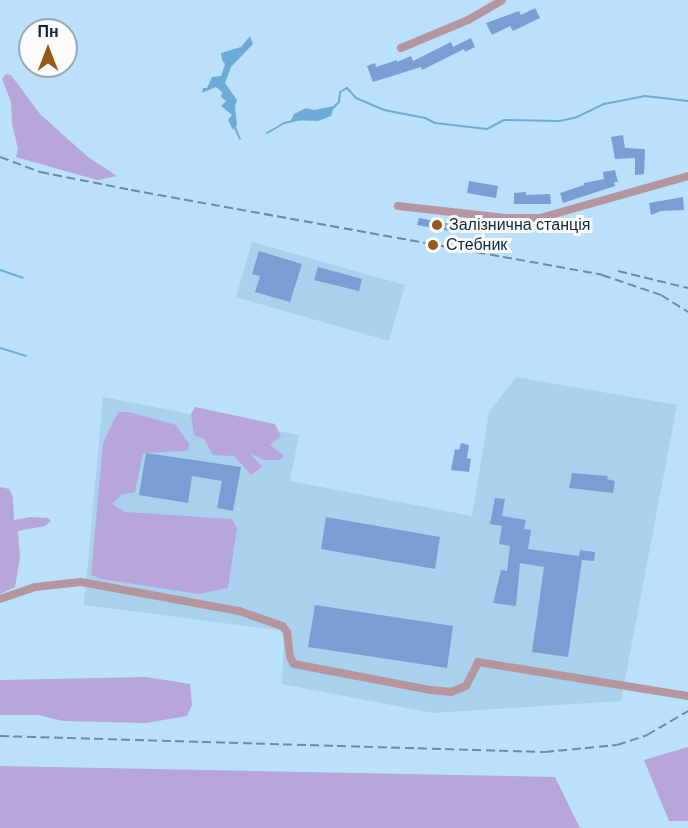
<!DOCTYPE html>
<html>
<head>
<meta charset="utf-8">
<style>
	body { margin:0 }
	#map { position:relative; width:688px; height:828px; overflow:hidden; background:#bbe0fb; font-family:Arial,sans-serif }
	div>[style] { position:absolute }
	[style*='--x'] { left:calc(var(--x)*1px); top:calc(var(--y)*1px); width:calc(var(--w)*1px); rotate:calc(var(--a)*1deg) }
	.built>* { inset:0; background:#a9d1ed }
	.green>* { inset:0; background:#b7a6da }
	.water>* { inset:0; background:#6cabd6 }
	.stream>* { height:2px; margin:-1px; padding:0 1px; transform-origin:1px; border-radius:1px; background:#6cabd6 }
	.building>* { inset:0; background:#7a9dd4 }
	.street>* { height:8px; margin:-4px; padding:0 4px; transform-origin:4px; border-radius:4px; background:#b5959e }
	.rail>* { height:2px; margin-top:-1px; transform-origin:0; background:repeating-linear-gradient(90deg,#6b8aa1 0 9px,transparent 0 13.5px) }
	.dots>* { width:16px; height:16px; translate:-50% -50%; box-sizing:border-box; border:3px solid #fbfbfb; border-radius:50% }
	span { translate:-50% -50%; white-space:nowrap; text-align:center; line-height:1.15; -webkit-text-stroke:6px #fbfbfb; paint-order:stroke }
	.poi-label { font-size:16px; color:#0e2839 }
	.left { translate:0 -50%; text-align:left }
	.north { position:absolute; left:18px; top:18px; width:60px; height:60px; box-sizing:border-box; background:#fbfbfb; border:2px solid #9ca7ad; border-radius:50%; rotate:0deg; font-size:16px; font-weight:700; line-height:24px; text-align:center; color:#0e2839 }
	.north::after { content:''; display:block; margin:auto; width:21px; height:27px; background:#96581d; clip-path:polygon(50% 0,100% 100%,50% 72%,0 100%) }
</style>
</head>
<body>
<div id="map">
	<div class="built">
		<div style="clip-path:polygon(252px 242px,405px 285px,389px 341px,236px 297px)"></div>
		<div style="clip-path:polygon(516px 377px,677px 405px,621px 701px,433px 713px,282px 684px,284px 631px,84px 605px,103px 397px,299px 435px,290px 481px,472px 516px,489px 412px)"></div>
	</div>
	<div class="green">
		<div style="clip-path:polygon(6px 74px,11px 75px,40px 114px,88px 157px,117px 176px,97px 180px,16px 157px,18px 149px,12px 123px,11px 102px,2px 79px)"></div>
		<div style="clip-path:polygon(195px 407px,275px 424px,281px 436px,270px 445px,284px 456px,279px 460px,264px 460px,250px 453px,262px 467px,251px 475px,234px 456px,213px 455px,204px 439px,194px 435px,191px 414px)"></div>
		<div style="clip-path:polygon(118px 412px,129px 412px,176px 425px,189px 444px,188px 451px,143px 453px,135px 492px,122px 494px,112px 504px,125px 512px,232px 519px,237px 528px,228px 588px,199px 594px,102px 579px,91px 575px,103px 443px)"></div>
		<div style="clip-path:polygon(0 487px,9px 489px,13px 497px,14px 520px,30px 517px,48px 518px,51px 521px,45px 526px,18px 531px,20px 557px,15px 587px,0 594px)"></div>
		<div style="clip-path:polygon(146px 677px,190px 684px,192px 705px,187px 716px,146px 723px,63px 721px,38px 715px,0 715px,0 680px)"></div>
		<div style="clip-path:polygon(688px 747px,688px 821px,669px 821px,644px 760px)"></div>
		<div style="clip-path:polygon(0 766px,555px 777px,580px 828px,0 828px)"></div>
	</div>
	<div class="water">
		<div style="clip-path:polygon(250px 36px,253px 44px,231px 67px,225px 83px,237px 100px,235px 106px,237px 125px,233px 130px,228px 120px,232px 115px,221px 106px,226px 101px,221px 97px,222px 92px,216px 87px,202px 93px,203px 88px,207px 88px,212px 77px,221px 76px,225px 64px,222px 60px,221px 53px,241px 47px)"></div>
		<div style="clip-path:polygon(334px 106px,331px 116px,318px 121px,291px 120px,294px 114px,306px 108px,314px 110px)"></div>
	</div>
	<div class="stream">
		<div style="--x:333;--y:108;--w:8;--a:-45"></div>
		<div style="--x:339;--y:102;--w:10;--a:-84"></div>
		<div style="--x:340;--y:92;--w:8;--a:-30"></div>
		<div style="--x:347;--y:88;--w:13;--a:48"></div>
		<div style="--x:356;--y:98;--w:30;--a:23"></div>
		<div style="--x:384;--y:110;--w:42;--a:11"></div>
		<div style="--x:425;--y:118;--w:11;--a:27"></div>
		<div style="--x:435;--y:123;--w:52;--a:6.6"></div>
		<div style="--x:487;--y:129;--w:19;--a:-28"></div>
		<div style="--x:504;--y:120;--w:56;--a:1"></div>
		<div style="--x:560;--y:121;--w:17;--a:-13"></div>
		<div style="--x:577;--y:117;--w:30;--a:-26"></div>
		<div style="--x:604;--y:104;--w:42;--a:-11"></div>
		<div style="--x:645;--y:96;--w:43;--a:6.6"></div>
		<div style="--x:234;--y:125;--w:15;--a:67"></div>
		<div style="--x:267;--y:133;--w:20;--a:-30"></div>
		<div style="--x:284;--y:123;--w:17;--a:-13"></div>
		<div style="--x:0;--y:270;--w:24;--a:19"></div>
		<div style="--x:0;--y:348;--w:27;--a:17"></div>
	</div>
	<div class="building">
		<div style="clip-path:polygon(535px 8px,540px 18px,513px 31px,510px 26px,492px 35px,486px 23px,519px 11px,521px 15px)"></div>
		<div style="clip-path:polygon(471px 38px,475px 47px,465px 52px,464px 49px,422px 70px,421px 67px,373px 82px,367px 66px,375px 63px,376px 67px,397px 60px,397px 62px,411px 56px,413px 61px,451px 42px,453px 47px)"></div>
		<div style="clip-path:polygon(623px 135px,625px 148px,645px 149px,644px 174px,635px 175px,635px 158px,615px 159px,611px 137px)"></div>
		<div style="clip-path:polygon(615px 170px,618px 182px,614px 182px,615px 186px,563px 203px,560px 193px,584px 185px,584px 183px,604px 179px,603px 172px)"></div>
		<div style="clip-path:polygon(469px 181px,498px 186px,496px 198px,467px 193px)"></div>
		<div style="clip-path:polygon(526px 192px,526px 195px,550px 194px,551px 204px,514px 204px,514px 193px)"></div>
		<div style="clip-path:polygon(683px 197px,684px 210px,661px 211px,651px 215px,649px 203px)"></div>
		<div style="clip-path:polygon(419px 218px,456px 225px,455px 232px,417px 225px)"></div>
		<div style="clip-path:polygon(259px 251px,302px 264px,290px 302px,255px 292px,260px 276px,252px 274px)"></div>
		<div style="clip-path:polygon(318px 267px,362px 279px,359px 291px,314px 280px)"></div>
		<div style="clip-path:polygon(461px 443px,469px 445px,467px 458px,471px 459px,469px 472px,451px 470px,455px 449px,459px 450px)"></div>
		<div style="clip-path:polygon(146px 453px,241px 467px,233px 511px,217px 508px,222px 481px,192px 476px,188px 503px,139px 495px)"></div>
		<div style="clip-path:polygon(572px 473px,608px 476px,607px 479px,615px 481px,613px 493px,569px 488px)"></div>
		<div style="clip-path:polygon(495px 498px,505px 499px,502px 516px,526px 520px,524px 529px,531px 530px,528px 549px,579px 556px,580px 550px,595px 552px,594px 561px,582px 560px,568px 657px,532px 652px,544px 567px,520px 563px,516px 606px,493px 603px,501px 570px,507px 571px,510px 546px,499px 544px,502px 526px,490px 524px)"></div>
		<div style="clip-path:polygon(326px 517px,440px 537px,435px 569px,321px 549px)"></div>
		<div style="clip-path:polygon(315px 605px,453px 626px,447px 668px,308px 647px)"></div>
	</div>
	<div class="street">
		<div style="--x:401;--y:48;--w:73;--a:-22.7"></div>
		<div style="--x:468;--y:20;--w:39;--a:-30"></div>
		<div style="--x:398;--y:206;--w:108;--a:6.4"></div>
		<div style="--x:505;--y:218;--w:35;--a:0"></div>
		<div style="--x:540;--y:218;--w:154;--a:-15.8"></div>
		<div style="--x:0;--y:599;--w:37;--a:-19"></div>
		<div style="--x:35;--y:587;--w:46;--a:-6.2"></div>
		<div style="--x:81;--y:582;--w:161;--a:10.4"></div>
		<div style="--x:239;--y:611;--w:46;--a:19.2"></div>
		<div style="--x:282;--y:626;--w:8;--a:50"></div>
		<div style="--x:287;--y:632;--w:25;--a:83"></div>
		<div style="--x:290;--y:657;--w:8;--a:60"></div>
		<div style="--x:294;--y:664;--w:138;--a:10.8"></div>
		<div style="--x:430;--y:690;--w:21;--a:5"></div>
		<div style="--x:451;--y:692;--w:16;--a:-22"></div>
		<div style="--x:466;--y:686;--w:27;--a:-63"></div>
		<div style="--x:478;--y:662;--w:213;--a:9.2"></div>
	</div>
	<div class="rail">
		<div style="--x:0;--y:157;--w:43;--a:20.6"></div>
		<div style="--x:40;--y:172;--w:93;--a:11.2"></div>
		<div style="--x:131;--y:190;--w:479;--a:10.2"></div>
		<div style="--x:602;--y:275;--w:62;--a:18.7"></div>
		<div style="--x:661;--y:295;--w:32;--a:32"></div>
		<div style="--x:618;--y:271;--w:72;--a:13.7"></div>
		<div style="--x:0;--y:736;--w:545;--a:1.68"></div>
		<div style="--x:545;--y:752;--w:72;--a:-5.6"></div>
		<div style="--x:617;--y:745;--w:32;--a:-18"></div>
		<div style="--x:647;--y:735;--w:48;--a:-30.3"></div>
	</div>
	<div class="dots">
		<div style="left:437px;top:225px;background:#96581d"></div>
		<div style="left:433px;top:245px;background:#96581d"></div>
	</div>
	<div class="poi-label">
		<span class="left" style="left:449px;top:225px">Залізнична станція</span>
		<span class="left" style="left:446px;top:245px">Стебник</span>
	</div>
	<div class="north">Пн</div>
</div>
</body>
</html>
